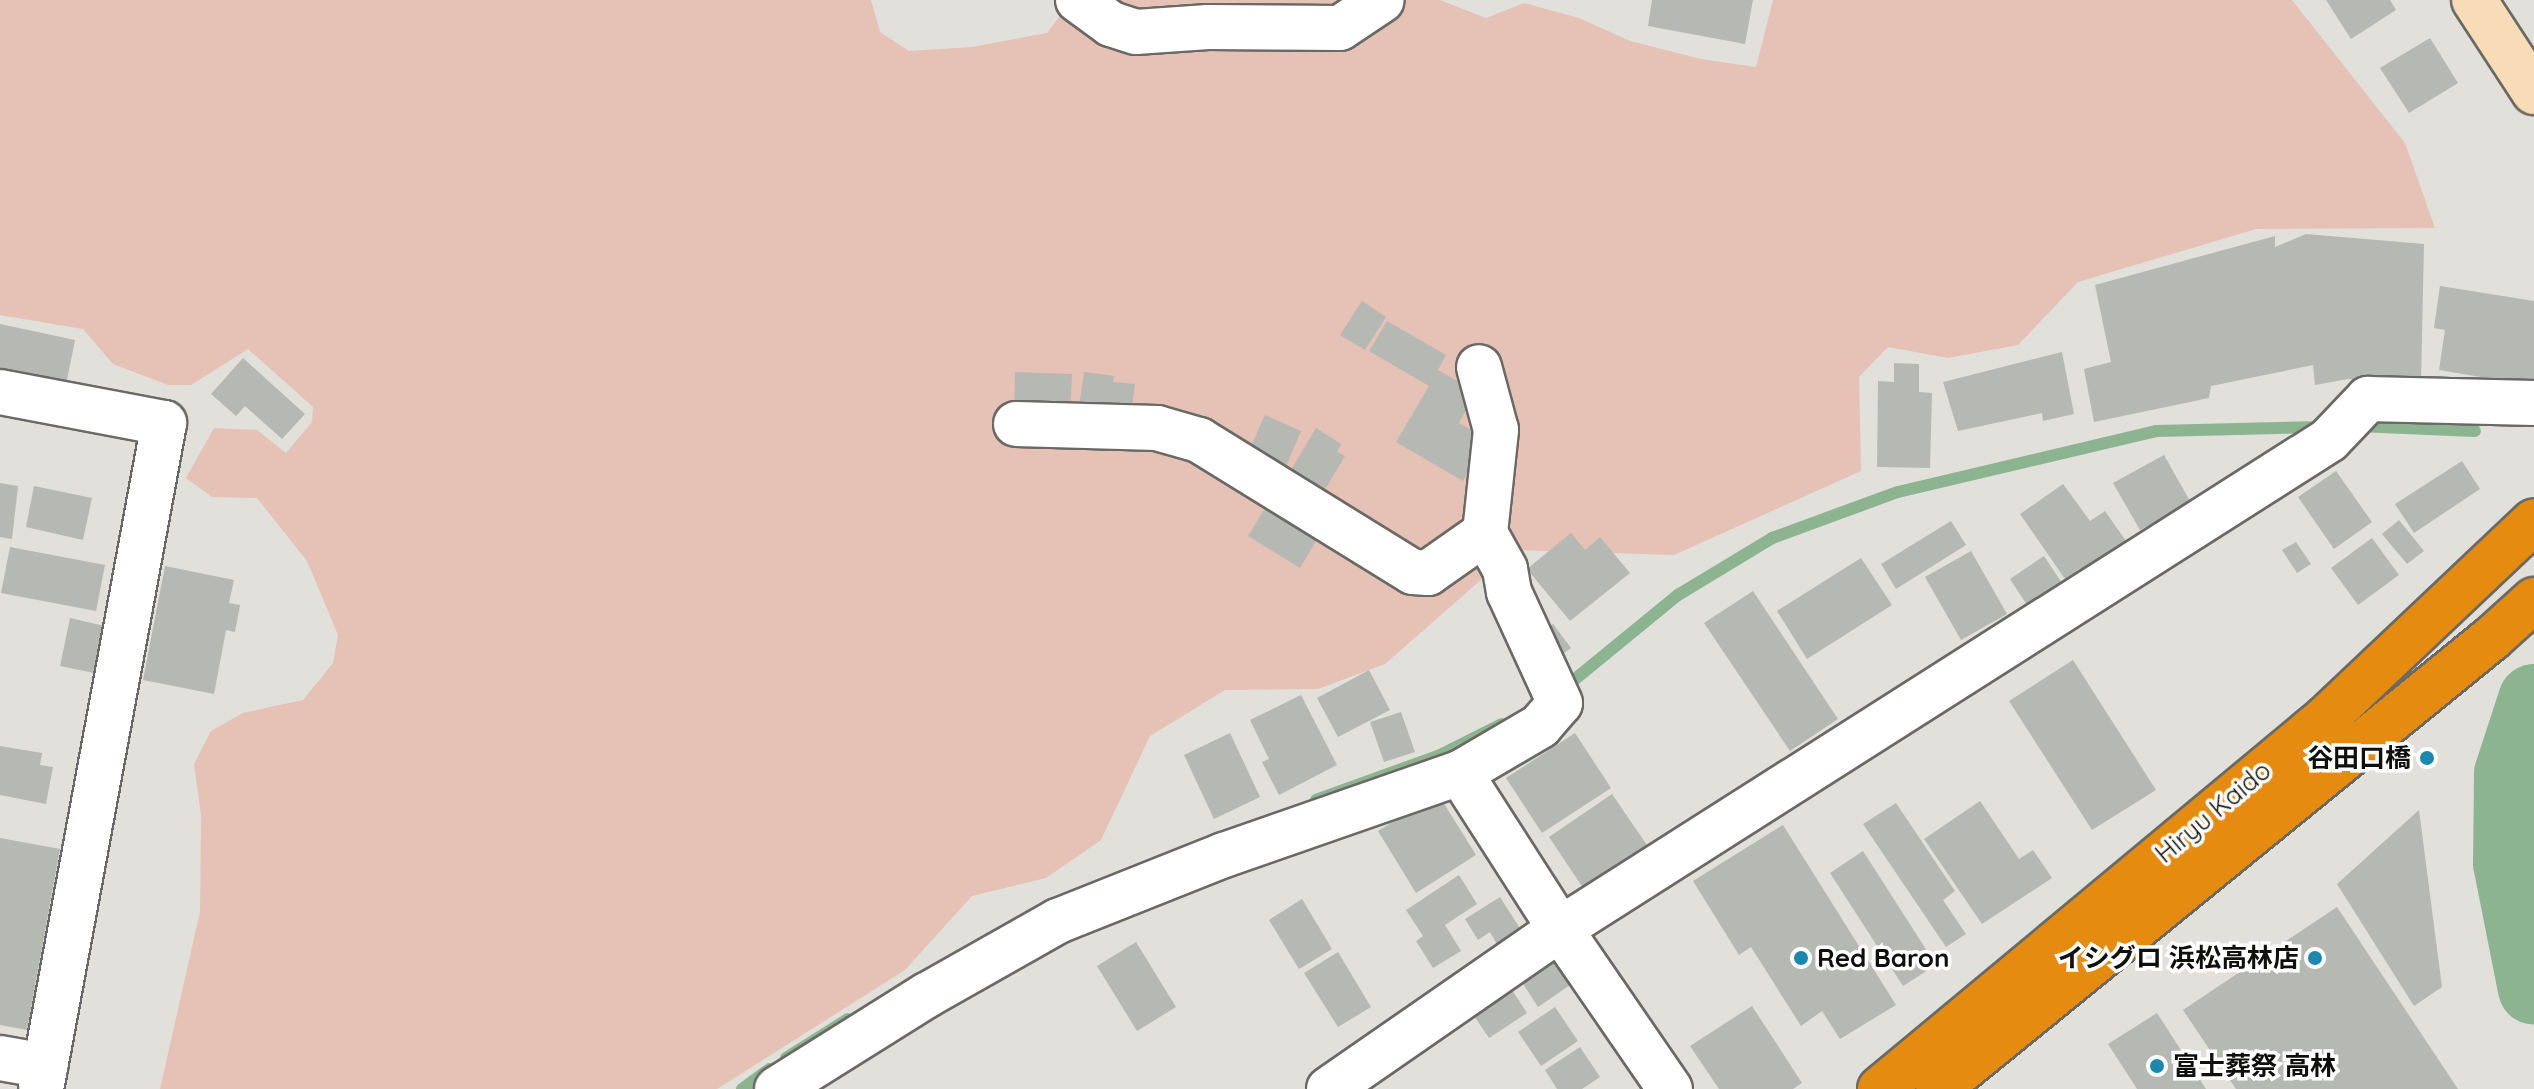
<!DOCTYPE html>
<html>
<head>
<meta charset="utf-8">
<style>
	body { margin:0 }
	#map { position:relative; width:2534px; height:1089px; overflow:hidden; background:#e1e0db; font-family:Quicksand,"Noto Sans JP",sans-serif }
	div>[style] { position:absolute }
	[style*='--x'] { left:calc(var(--x)*1px); top:calc(var(--y)*1px); width:calc(var(--w)*1px); rotate:calc(var(--a)*1deg) }
	.green>* { inset:0; background:#e6c1b5 }
	.stream>* { height:12px; margin:-6px; padding:0 6px; transform-origin:6px; border-radius:6px; background:#8db490 }
	.river>* { height:72px; margin:-36px; padding:0 36px; transform-origin:36px; border-radius:36px; background:#8db490 }
	.building>* { inset:0; background:#b6b8b3 }
	.roads { filter:drop-shadow(2px 0 #6a6965) drop-shadow(-2px 0 #6a6965) drop-shadow(0 2px #6a6965) drop-shadow(0 -2px #6a6965) }
	.street>* { height:44px; margin:-22px; padding:0 22px; transform-origin:22px; border-radius:22px; background:#fff }
	.secondary>* { height:44px; margin:-22px; padding:0 22px; transform-origin:22px; border-radius:22px; background:#f7dcb7 }
	.highway>* { height:44px; margin:-22px; padding:0 22px; transform-origin:22px; border-radius:22px; background:#e58b10 }
	.dots>* { width:22px; height:22px; translate:-50% -50%; box-sizing:border-box; border:4px solid #fff; border-radius:50% }
	span { translate:-50% -50%; white-space:nowrap; text-align:center; line-height:1.15; -webkit-text-stroke:7px #fff; paint-order:stroke }
	.poi-label { font-size:26px; color:#0f0f0d; font-weight:700 }
	.right { translate:-100% -50%; text-align:right }
	.left { translate:0 -50%; text-align:left }
	.street-label { font-size:26px; color:#0f0f0d }
</style>
</head>
<body>
<div id="map">
	<div class="green">
		<div style="clip-path:polygon(0 0,871px 0,880px 32px,909px 51px,972px 47px,1047px 33px,1072px 0,1440px 0,1486px 18px,1524px 3px,1579px 18px,1630px 41px,1701px 59px,1756px 67px,1773px 0,2292px 0,2405px 143px,2435px 228px,2256px 229px,2078px 282px,2018px 345px,1948px 358px,1888px 347px,1859px 377px,1861px 471px,1674px 555px,1515px 550px,1385px 664px,1318px 689px,1225px 690px,1150px 736px,1101px 840px,1046px 878px,972px 896px,905px 970px,717px 1089px,160px 1089px,200px 912px,201px 816px,194px 764px,211px 731px,243px 713px,303px 700px,333px 663px,338px 635px,307px 561px,257px 498px,212px 497px,186px 478px,214px 428px,257px 430px,286px 453px,312px 422px,313px 407px,248px 349px,191px 385px,168px 385px,113px 364px,83px 329px,0 315px)"></div>
	</div>
	<div class="stream">
		<div style="--x:2358;--y:426;--w:117;--a:2.4"></div>
		<div style="--x:1563;--y:689;--w:149;--a:-39.3"></div>
		<div style="--x:1678;--y:595;--w:110;--a:-31.2"></div>
		<div style="--x:1772;--y:538;--w:134;--a:-20.1"></div>
		<div style="--x:1898;--y:492;--w:265;--a:-13.3"></div>
		<div style="--x:2156;--y:431;--w:168;--a:-1.4"></div>
		<div style="--x:1316;--y:800;--w:132;--a:-19.9"></div>
		<div style="--x:1440;--y:755;--w:69;--a:-26.6"></div>
		<div style="--x:786;--y:1058;--w:73;--a:-32.2"></div>
		<div style="--x:742;--y:1089;--w:34;--a:-36"></div>
	</div>
	<div class="river">
		<div style="--x:2534;--y:700;--w:78;--a:108"></div>
		<div style="--x:2510;--y:774;--w:89;--a:90.6"></div>
		<div style="--x:2509;--y:863;--w:128;--a:78.8"></div>
	</div>
	<div class="building">
		<div style="clip-path:polygon(1652px 0,1753px 0,1745px 44px,1648px 26px)"></div>
		<div style="clip-path:polygon(2326px 0,2390px 0,2396px 10px,2351px 39px)"></div>
		<div style="clip-path:polygon(2430px 38px,2458px 83px,2409px 113px,2380px 68px)"></div>
		<div style="clip-path:polygon(2306px 234px,2424px 244px,2421px 384px,2348px 379px,2315px 385px,2313px 365px,2211px 386px,2209px 398px,2094px 422px,2084px 369px,2111px 362px,2095px 285px,2275px 236px,2275px 247px)"></div>
		<div style="clip-path:polygon(2440px 286px,2534px 301px,2534px 386px,2439px 370px,2445px 330px,2434px 328px)"></div>
		<div style="clip-path:polygon(1362px 301px,1386px 317px,1365px 350px,1340px 335px)"></div>
		<div style="clip-path:polygon(1387px 321px,1446px 355px,1438px 370px,1476px 392px,1459px 423px,1487px 439px,1463px 481px,1396px 442px,1429px 386px,1369px 351px)"></div>
		<div style="clip-path:polygon(0 324px,75px 340px,66px 385px,0 371px)"></div>
		<div style="clip-path:polygon(2062px 352px,2074px 414px,2043px 421px,2042px 413px,1958px 431px,1943px 382px)"></div>
		<div style="clip-path:polygon(243px 358px,305px 414px,282px 439px,245px 406px,236px 416px,211px 394px)"></div>
		<div style="clip-path:polygon(1894px 363px,1919px 364px,1919px 392px,1932px 393px,1930px 468px,1877px 467px,1878px 381px,1894px 382px)"></div>
		<div style="clip-path:polygon(1015px 372px,1072px 374px,1070px 417px,1014px 415px)"></div>
		<div style="clip-path:polygon(1084px 372px,1114px 376px,1113px 382px,1135px 384px,1130px 421px,1078px 414px)"></div>
		<div style="clip-path:polygon(1265px 415px,1301px 431px,1285px 469px,1248px 453px)"></div>
		<div style="clip-path:polygon(1316px 428px,1341px 444px,1337px 452px,1345px 456px,1317px 503px,1283px 483px)"></div>
		<div style="clip-path:polygon(2164px 455px,2191px 503px,2140px 530px,2113px 483px)"></div>
		<div style="clip-path:polygon(2462px 461px,2480px 489px,2414px 533px,2395px 504px)"></div>
		<div style="clip-path:polygon(2336px 471px,2372px 522px,2334px 549px,2298px 497px)"></div>
		<div style="clip-path:polygon(0 483px,18px 486px,12px 539px,0 537px)"></div>
		<div style="clip-path:polygon(2063px 484px,2090px 521px,2105px 511px,2126px 541px,2067px 582px,2020px 514px)"></div>
		<div style="clip-path:polygon(34px 486px,92px 498px,83px 540px,26px 527px)"></div>
		<div style="clip-path:polygon(1273px 495px,1325px 526px,1300px 568px,1248px 536px)"></div>
		<div style="clip-path:polygon(2399px 520px,2424px 551px,2407px 564px,2382px 534px)"></div>
		<div style="clip-path:polygon(1951px 521px,1966px 545px,1896px 589px,1881px 564px)"></div>
		<div style="clip-path:polygon(1571px 533px,1585px 550px,1600px 537px,1630px 573px,1570px 621px,1527px 569px)"></div>
		<div style="clip-path:polygon(2372px 538px,2399px 575px,2358px 605px,2331px 568px)"></div>
		<div style="clip-path:polygon(2296px 542px,2311px 564px,2297px 573px,2282px 550px)"></div>
		<div style="clip-path:polygon(10px 547px,105px 565px,96px 611px,1px 593px)"></div>
		<div style="clip-path:polygon(1971px 551px,2007px 614px,1961px 640px,1925px 577px)"></div>
		<div style="clip-path:polygon(2044px 556px,2064px 586px,2029px 608px,2010px 579px)"></div>
		<div style="clip-path:polygon(1861px 558px,1892px 605px,1807px 659px,1777px 611px)"></div>
		<div style="clip-path:polygon(165px 566px,234px 580px,229px 603px,240px 605px,235px 632px,226px 630px,214px 694px,143px 680px)"></div>
		<div style="clip-path:polygon(1753px 591px,1838px 719px,1790px 751px,1704px 623px)"></div>
		<div style="clip-path:polygon(70px 618px,109px 627px,99px 674px,60px 666px)"></div>
		<div style="clip-path:polygon(1553px 624px,1571px 648px,1553px 661px,1536px 637px)"></div>
		<div style="clip-path:polygon(2073px 660px,2156px 790px,2092px 830px,2009px 701px)"></div>
		<div style="clip-path:polygon(1369px 670px,1390px 710px,1338px 737px,1317px 698px)"></div>
		<div style="clip-path:polygon(1301px 695px,1337px 765px,1279px 795px,1262px 762px,1269px 759px,1250px 720px)"></div>
		<div style="clip-path:polygon(1401px 712px,1415px 752px,1384px 762px,1370px 722px)"></div>
		<div style="clip-path:polygon(1230px 733px,1260px 797px,1214px 819px,1184px 755px)"></div>
		<div style="clip-path:polygon(1575px 733px,1611px 788px,1542px 833px,1506px 778px)"></div>
		<div style="clip-path:polygon(0 746px,42px 753px,40px 765px,53px 767px,46px 804px,0 795px)"></div>
		<div style="clip-path:polygon(1438px 794px,1476px 855px,1416px 893px,1378px 831px)"></div>
		<div style="clip-path:polygon(1612px 794px,1653px 854px,1589px 897px,1549px 837px)"></div>
		<div style="clip-path:polygon(1980px 801px,2019px 859px,2033px 850px,2052px 878px,1982px 924px,1924px 839px)"></div>
		<div style="clip-path:polygon(1896px 803px,1955px 891px,1943px 900px,1966px 934px,1946px 947px,1863px 824px)"></div>
		<div style="clip-path:polygon(2419px 810px,2442px 987px,2414px 1006px,2337px 884px)"></div>
		<div style="clip-path:polygon(1783px 825px,1896px 1005px,1840px 1039px,1822px 1011px,1801px 1026px,1751px 947px,1739px 955px,1693px 881px)"></div>
		<div style="clip-path:polygon(0 838px,60px 849px,27px 1030px,0 1025px)"></div>
		<div style="clip-path:polygon(1863px 851px,1936px 965px,1903px 986px,1830px 873px)"></div>
		<div style="clip-path:polygon(1459px 875px,1477px 904px,1445px 925px,1461px 951px,1433px 968px,1416px 941px,1423px 936px,1406px 910px)"></div>
		<div style="clip-path:polygon(1500px 897px,1526px 938px,1502px 953px,1490px 932px,1478px 940px,1465px 919px)"></div>
		<div style="clip-path:polygon(1302px 899px,1332px 949px,1299px 969px,1269px 920px)"></div>
		<div style="clip-path:polygon(2337px 907px,2458px 1089px,2236px 1089px,2183px 1010px)"></div>
		<div style="clip-path:polygon(1136px 942px,1176px 1007px,1137px 1031px,1097px 966px)"></div>
		<div style="clip-path:polygon(1338px 952px,1371px 1007px,1338px 1027px,1304px 973px)"></div>
		<div style="clip-path:polygon(1556px 958px,1573px 983px,1538px 1007px,1522px 982px)"></div>
		<div style="clip-path:polygon(1512px 990px,1527px 1013px,1489px 1038px,1474px 1016px)"></div>
		<div style="clip-path:polygon(1752px 1006px,1802px 1083px,1793px 1089px,1719px 1089px,1690px 1046px)"></div>
		<div style="clip-path:polygon(1555px 1007px,1578px 1041px,1541px 1066px,1518px 1032px)"></div>
		<div style="clip-path:polygon(2157px 1013px,2206px 1089px,2137px 1089px,2108px 1044px)"></div>
		<div style="clip-path:polygon(1580px 1047px,1600px 1077px,1582px 1089px,1557px 1089px,1545px 1070px)"></div>
	</div>
	<div class="roads">
		<div class="street">
			<div style="--x:1078;--y:0;--w:41;--a:36"></div>
			<div style="--x:1111;--y:24;--w:26;--a:18"></div>
			<div style="--x:1136;--y:32;--w:72;--a:-4"></div>
			<div style="--x:1208;--y:27;--w:132;--a:0.4"></div>
			<div style="--x:1340;--y:28;--w:50;--a:-33.7"></div>
			<div style="--x:0;--y:392;--w:167;--a:10.7"></div>
			<div style="--x:164;--y:423;--w:677;--a:100.46"></div>
			<div style="--x:1016;--y:424;--w:141;--a:1.6"></div>
			<div style="--x:1157;--y:428;--w:44;--a:15.9"></div>
			<div style="--x:1199;--y:440;--w:251;--a:31.7"></div>
			<div style="--x:1413;--y:572;--w:15;--a:4"></div>
			<div style="--x:1428;--y:573;--w:70;--a:-35.1"></div>
			<div style="--x:1460;--y:773;--w:185;--a:57.3"></div>
			<div style="--x:1560;--y:929;--w:194;--a:55.5"></div>
			<div style="--x:0;--y:1058;--w:46;--a:10.1"></div>
			<div style="--x:777;--y:1089;--w:177;--a:-32.1"></div>
			<div style="--x:927;--y:995;--w:150;--a:-29.5"></div>
			<div style="--x:1058;--y:921;--w:179;--a:-21.7"></div>
			<div style="--x:1224;--y:855;--w:250;--a:-19.2"></div>
			<div style="--x:1460;--y:773;--w:93;--a:-30.4"></div>
			<div style="--x:1540;--y:726;--w:30;--a:-49"></div>
			<div style="--x:1560;--y:703;--w:122;--a:-114.7"></div>
			<div style="--x:1509;--y:592;--w:23;--a:-100"></div>
			<div style="--x:1505;--y:569;--w:41;--a:-119.1"></div>
			<div style="--x:1485;--y:533;--w:104;--a:-83.9"></div>
			<div style="--x:1496;--y:430;--w:65;--a:-105.1"></div>
			<div style="--x:1329;--y:1089;--w:281;--a:-34.7"></div>
			<div style="--x:1560;--y:929;--w:911;--a:-32.45"></div>
			<div style="--x:2329;--y:440;--w:57;--a:-46.4"></div>
			<div style="--x:2368;--y:399;--w:166;--a:1.4"></div>
		</div>
		<div class="secondary">
			<div style="--x:2474;--y:0;--w:110;--a:56.9"></div>
		</div>
		<div class="highway">
			<div style="--x:1880;--y:1089;--w:580;--a:-39.75"></div>
			<div style="--x:2326;--y:718;--w:286;--a:-43.4"></div>
			<div style="--x:1938;--y:1089;--w:714;--a:-39.15"></div>
			<div style="--x:2492;--y:638;--w:57;--a:-42.1"></div>
		</div>
	</div>
	<div class="dots">
		<div style="left:2427px;top:758px;background:#1c87af"></div>
		<div style="left:1801px;top:958px;background:#1c87af"></div>
		<div style="left:2315px;top:958px;background:#1c87af"></div>
		<div style="left:2157px;top:1066px;background:#1c87af"></div>
	</div>
	<div class="poi-label">
		<span class="right" style="left:2411px;top:758px">谷田口橋</span>
		<span class="left" style="left:1817px;top:958px">Red Baron</span>
		<span class="right" style="left:2299px;top:958px">イシグロ 浜松高林店</span>
		<span class="left" style="left:2173px;top:1066px">富士葬祭 高林</span>
	</div>
	<div class="street-label">
		<span style="left:2213px;top:812px;rotate:-40deg">Hiryu Kaido</span>
	</div>
</div>
</body>
</html>
